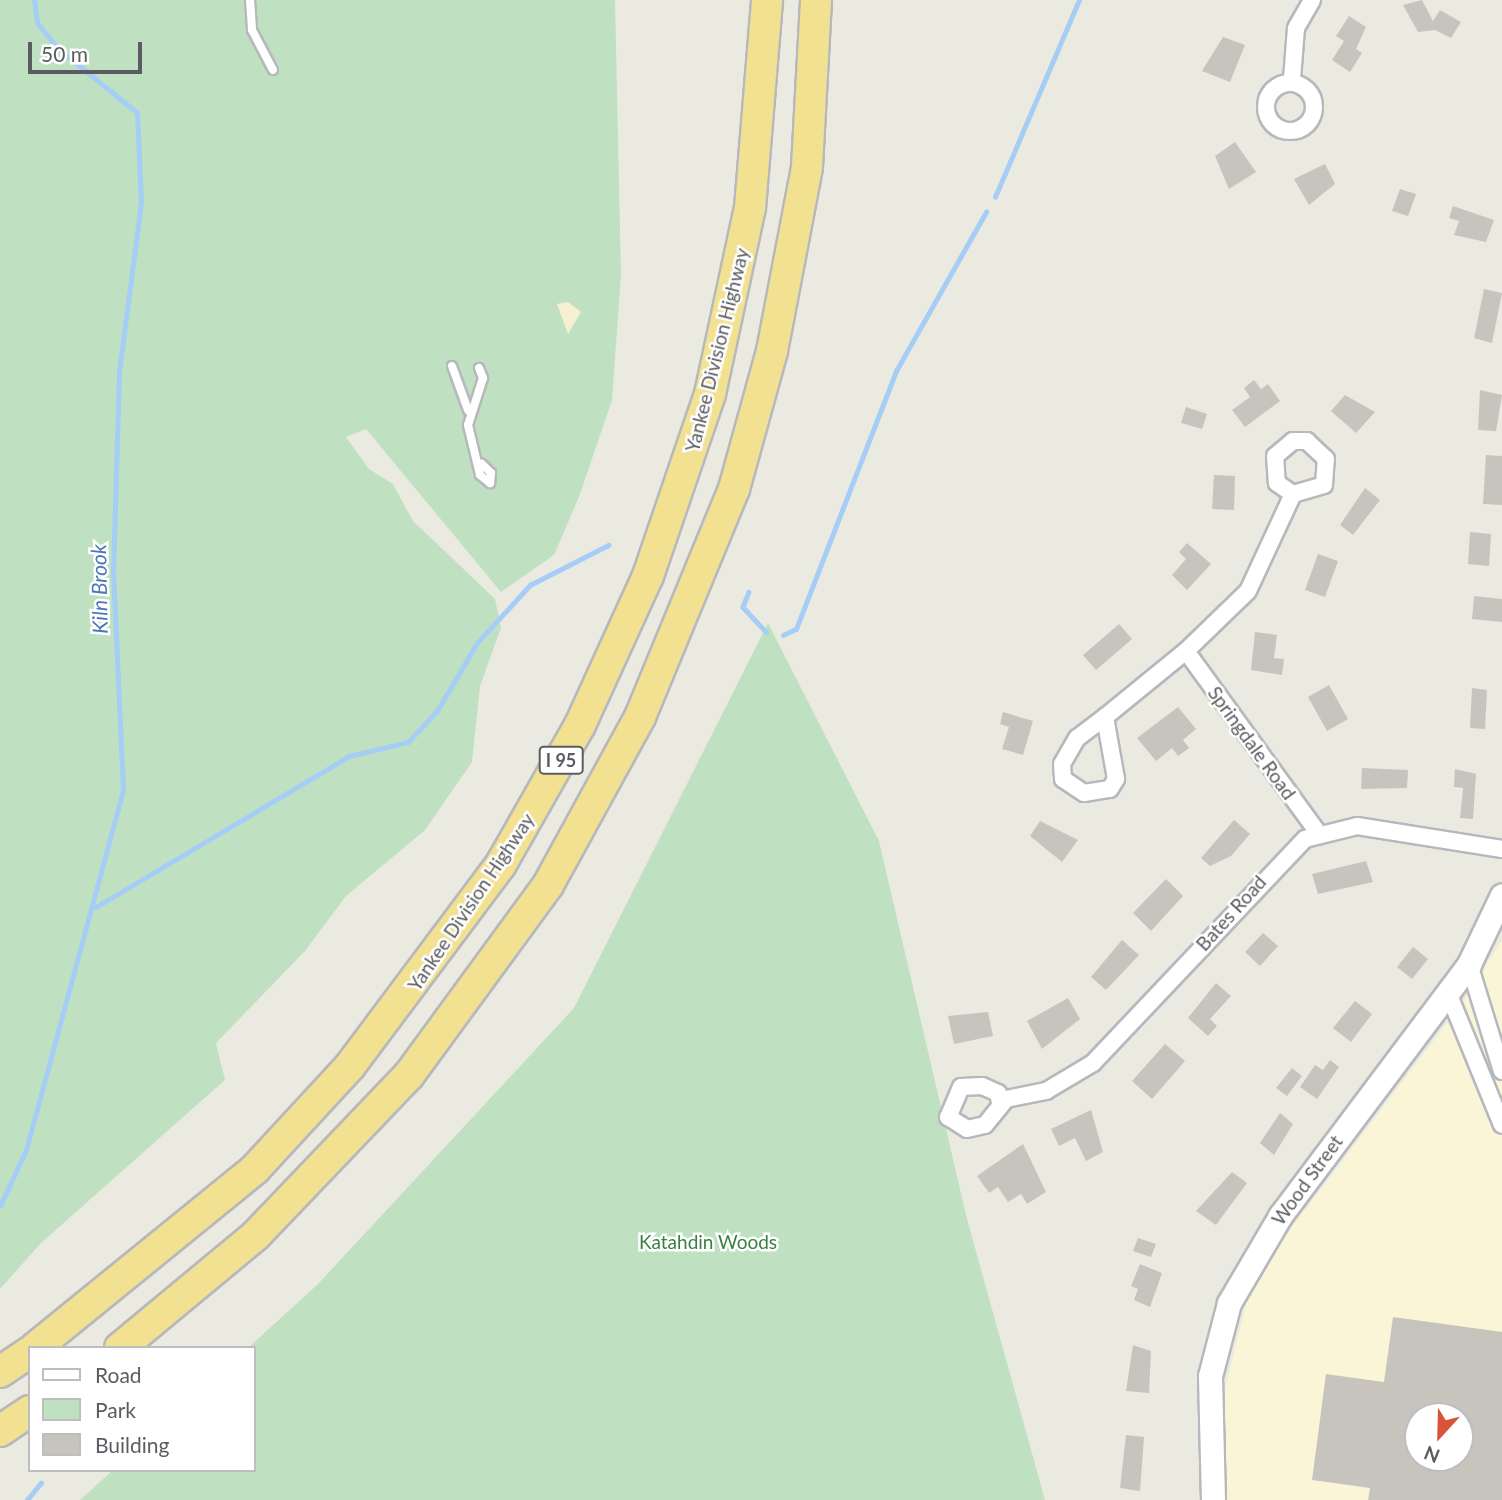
<!DOCTYPE html>
<html>
<head>
<meta charset="utf-8">
<style>
	body { margin:0 }
	#map { position:relative; width:1502px; height:1500px; overflow:hidden; background:#ebeae1; font-family:Lato,sans-serif }
	div>[style] { position:absolute }
	[style*='--x'] { left:calc(var(--x)*1px); top:calc(var(--y)*1px); width:calc(var(--w)*1px); rotate:calc(var(--a)*1deg) }
	.commercial>* { inset:0; background:#faf5d7 }
	.green>* { inset:0; background:#bfe1c2 }
	.sand>* { inset:0; background:#f6f0d1 }
	.stream>* { height:4.5px; margin:-2.25px; padding:0 2.25px; transform-origin:2.25px; border-radius:2.25px; background:#a6cdf6 }
	.building>* { inset:0; background:#c7c4be }
	.roads { filter:drop-shadow(2px 0 #b7b8bd) drop-shadow(-2px 0 #b7b8bd) drop-shadow(0 2px #b7b8bd) drop-shadow(0 -2px #b7b8bd) }
	.lane>* { height:8px; margin:-4px; padding:0 4px; transform-origin:4px; border-radius:4px; background:#fff }
	.street>* { height:16px; margin:-8px; padding:0 8px; transform-origin:8px; border-radius:8px; background:#fff }
	.street>.ring { margin:-8px; padding:0; box-sizing:content-box; background:none; border:16px solid #fff; border-radius:50% }
	.secondary>* { height:23px; margin:-11.5px; padding:0 11.5px; transform-origin:11.5px; border-radius:11.5px; background:#fff }
	.highway>* { height:30px; margin:-15px; padding:0 15px; transform-origin:15px; border-radius:15px; background:#f2e191 }
	span { translate:-50% -50%; white-space:nowrap; text-align:center; line-height:1.15; -webkit-text-stroke:5px #fff; paint-order:stroke }
	.shield-label span { padding:2px 5px; background:#fff; border:2px solid; border-radius:5px; -webkit-text-stroke-width:0 }
	.shield-label { font-size:18px; color:#5a5c61; font-weight:700 }
	.street-label { font-size:19px; color:#5a5c61 }
	.park-label { font-size:19px; color:#3b7e44 }
	.water-label { font-size:21px; color:#4c77b7; font-style:italic }
	.legend { position:absolute; left:28px; top:1346px; width:228px; height:126px; box-sizing:border-box; background:#fff; border:2px solid #bdbec0; margin:0; padding:9px 12px; list-style:none; font-size:21px; color:#5a5c61 }
	.legend li { display:flex; align-items:center; gap:14px; height:35px }
	.legend b { width:35px; border:2px solid #bdbec0 }
	.north { position:absolute; left:1404px; top:1402px; width:70px; height:70px; box-sizing:border-box; background:#fff; border:2px solid #bdbec0; border-radius:50%; rotate:202deg; font-size:19px; font-weight:700; line-height:28px; text-align:center; color:#5a5c61 }
	.north::after { content:''; display:block; margin:auto; width:24px; height:32px; background:#d8533a; clip-path:polygon(50% 0,100% 100%,50% 72%,0 100%) }
	.scale { position:absolute; left:28px; top:42px; width:114px; height:32px; box-sizing:border-box; border:4px solid #5a5c61; border-top:0; padding-left:9px; font-size:21px; line-height:24px; white-space:nowrap; color:#5a5c61; -webkit-text-stroke:5px #fff; paint-order:stroke }
</style>
</head>
<body>
<div id="map">
	<div class="commercial">
		<div style="clip-path:polygon(evenodd,1502px 940px,1502px 1500px,1224px 1500px,1218px 1417px,1247px 1300px,1269px 1257px,1466px 998px,1502px 940px,1418px 1416px,1460px 1416px,1460px 1458px,1418px 1458px,1418px 1416px)"></div>
	</div>
	<div class="green">
		<div style="clip-path:polygon(0 0,615px 0,621px 275px,612px 400px,579px 497px,554px 555px,501px 592px,366px 429px,346px 437px,369px 469px,393px 484px,413px 521px,495px 599px,501px 628px,480px 686px,472px 762px,425px 830px,346px 896px,305px 951px,216px 1043px,225px 1080px,41px 1243px,0 1289px)"></div>
		<div style="clip-path:polygon(768px 623px,879px 841px,967px 1219px,1045px 1500px,80px 1500px,113px 1470px,254px 1470px,254px 1348px,248px 1348px,318px 1284px,574px 1008px)"></div>
	</div>
	<div class="sand">
		<div style="clip-path:polygon(568px 302px,581px 312px,568px 334px,557px 304px)"></div>
	</div>
	<div class="stream">
		<div style="--x:995;--y:197;--w:214;--a:-66.9"></div>
		<div style="--x:749;--y:592;--w:16;--a:112"></div>
		<div style="--x:743;--y:607;--w:34;--a:47"></div>
		<div style="--x:783;--y:635;--w:14;--a:-25"></div>
		<div style="--x:796;--y:629;--w:277;--a:-68.8"></div>
		<div style="--x:896;--y:371;--w:183;--a:-60.5"></div>
		<div style="--x:96;--y:907;--w:295;--a:-30.8"></div>
		<div style="--x:349;--y:756;--w:61;--a:-13.3"></div>
		<div style="--x:408;--y:742;--w:42;--a:-46.9"></div>
		<div style="--x:437;--y:711;--w:79;--a:-59.5"></div>
		<div style="--x:477;--y:643;--w:79;--a:-47.6"></div>
		<div style="--x:530;--y:585;--w:88;--a:-27.1"></div>
		<div style="--x:0;--y:1206;--w:62;--a:-65.1"></div>
		<div style="--x:26;--y:1150;--w:372;--a:-74.9"></div>
		<div style="--x:123;--y:791;--w:217;--a:-92.6"></div>
		<div style="--x:113;--y:574;--w:202;--a:-88.3"></div>
		<div style="--x:119;--y:372;--w:171;--a:-82.6"></div>
		<div style="--x:141;--y:202;--w:89;--a:-92.6"></div>
		<div style="--x:137;--y:113;--w:102;--a:-141"></div>
		<div style="--x:58;--y:49;--w:33;--a:-129"></div>
		<div style="--x:37;--y:23;--w:23;--a:-97"></div>
		<div style="--x:27;--y:1500;--w:22;--a:-51"></div>
	</div>
	<div class="building">
		<div style="clip-path:polygon(1422px 0,1433px 21px,1440px 10px,1461px 22px,1451px 38px,1435px 30px,1418px 32px,1403px 5px)"></div>
		<div style="clip-path:polygon(1349px 16px,1366px 27px,1356px 49px,1362px 53px,1350px 72px,1332px 60px,1344px 41px,1336px 36px)"></div>
		<div style="clip-path:polygon(1223px 37px,1245px 45px,1230px 82px,1202px 71px)"></div>
		<div style="clip-path:polygon(1235px 142px,1256px 172px,1229px 189px,1215px 156px)"></div>
		<div style="clip-path:polygon(1325px 164px,1335px 184px,1309px 205px,1294px 179px)"></div>
		<div style="clip-path:polygon(1400px 189px,1416px 194px,1408px 216px,1392px 211px)"></div>
		<div style="clip-path:polygon(1453px 206px,1494px 220px,1486px 242px,1454px 235px,1459px 221px,1449px 218px)"></div>
		<div style="clip-path:polygon(1484px 289px,1502px 293px,1492px 343px,1474px 338px)"></div>
		<div style="clip-path:polygon(1254px 380px,1261px 389px,1268px 384px,1280px 401px,1245px 427px,1232px 410px,1250px 397px,1244px 388px)"></div>
		<div style="clip-path:polygon(1480px 390px,1502px 395px,1496px 431px,1478px 430px)"></div>
		<div style="clip-path:polygon(1345px 395px,1375px 412px,1356px 433px,1331px 411px)"></div>
		<div style="clip-path:polygon(1186px 407px,1207px 414px,1202px 429px,1181px 423px)"></div>
		<div style="clip-path:polygon(1486px 455px,1502px 456px,1502px 505px,1483px 504px)"></div>
		<div style="clip-path:polygon(1214px 475px,1235px 476px,1234px 510px,1212px 509px)"></div>
		<div style="clip-path:polygon(1365px 488px,1380px 500px,1353px 535px,1340px 525px)"></div>
		<div style="clip-path:polygon(1470px 532px,1491px 534px,1489px 566px,1468px 564px)"></div>
		<div style="clip-path:polygon(1187px 543px,1211px 564px,1187px 590px,1172px 575px,1186px 559px,1179px 552px)"></div>
		<div style="clip-path:polygon(1318px 554px,1338px 561px,1325px 597px,1305px 590px)"></div>
		<div style="clip-path:polygon(1474px 596px,1502px 599px,1502px 622px,1472px 619px)"></div>
		<div style="clip-path:polygon(1119px 624px,1132px 639px,1096px 670px,1083px 655px)"></div>
		<div style="clip-path:polygon(1255px 632px,1277px 635px,1274px 658px,1284px 659px,1282px 675px,1251px 670px)"></div>
		<div style="clip-path:polygon(1329px 685px,1348px 719px,1327px 731px,1308px 697px)"></div>
		<div style="clip-path:polygon(1472px 688px,1487px 690px,1485px 729px,1470px 728px)"></div>
		<div style="clip-path:polygon(1178px 707px,1196px 729px,1183px 740px,1189px 748px,1178px 756px,1172px 748px,1156px 761px,1137px 738px)"></div>
		<div style="clip-path:polygon(1003px 712px,1033px 721px,1023px 755px,1002px 749px,1009px 727px,1000px 724px)"></div>
		<div style="clip-path:polygon(1362px 768px,1408px 770px,1407px 788px,1361px 789px)"></div>
		<div style="clip-path:polygon(1455px 769px,1476px 774px,1473px 819px,1460px 818px,1463px 788px,1454px 787px)"></div>
		<div style="clip-path:polygon(1234px 820px,1250px 834px,1231px 856px,1210px 866px,1201px 858px)"></div>
		<div style="clip-path:polygon(1040px 821px,1078px 840px,1062px 862px,1030px 836px)"></div>
		<div style="clip-path:polygon(1366px 861px,1373px 882px,1318px 894px,1312px 874px)"></div>
		<div style="clip-path:polygon(1166px 879px,1183px 896px,1151px 931px,1133px 913px)"></div>
		<div style="clip-path:polygon(1263px 933px,1278px 946px,1260px 966px,1245px 952px)"></div>
		<div style="clip-path:polygon(1122px 940px,1139px 955px,1106px 990px,1091px 977px)"></div>
		<div style="clip-path:polygon(1413px 947px,1428px 959px,1412px 979px,1397px 967px)"></div>
		<div style="clip-path:polygon(1216px 983px,1231px 996px,1210px 1019px,1217px 1026px,1208px 1036px,1188px 1018px)"></div>
		<div style="clip-path:polygon(1068px 998px,1080px 1019px,1042px 1049px,1027px 1021px)"></div>
		<div style="clip-path:polygon(1355px 1001px,1372px 1014px,1351px 1042px,1333px 1028px)"></div>
		<div style="clip-path:polygon(988px 1012px,993px 1036px,954px 1044px,948px 1016px)"></div>
		<div style="clip-path:polygon(1165px 1044px,1185px 1061px,1152px 1099px,1132px 1081px)"></div>
		<div style="clip-path:polygon(1330px 1060px,1339px 1067px,1317px 1099px,1300px 1087px,1315px 1065px,1323px 1070px)"></div>
		<div style="clip-path:polygon(1292px 1068px,1302px 1076px,1287px 1096px,1276px 1088px)"></div>
		<div style="clip-path:polygon(1091px 1110px,1103px 1152px,1086px 1161px,1075px 1138px,1059px 1146px,1051px 1129px)"></div>
		<div style="clip-path:polygon(1280px 1113px,1293px 1124px,1274px 1155px,1260px 1143px)"></div>
		<div style="clip-path:polygon(1023px 1144px,1046px 1192px,1027px 1204px,1021px 1194px,1008px 1202px,998px 1187px,989px 1193px,977px 1176px)"></div>
		<div style="clip-path:polygon(1232px 1172px,1247px 1183px,1216px 1225px,1196px 1211px)"></div>
		<div style="clip-path:polygon(1138px 1238px,1156px 1244px,1151px 1257px,1133px 1251px)"></div>
		<div style="clip-path:polygon(1140px 1264px,1162px 1273px,1150px 1307px,1134px 1300px,1138px 1289px,1131px 1286px)"></div>
		<div style="clip-path:polygon(evenodd,1393px 1317px,1502px 1332px,1502px 1500px,1368px 1500px,1370px 1488px,1312px 1480px,1326px 1374px,1384px 1382px,1393px 1317px,1418px 1416px,1460px 1416px,1460px 1458px,1418px 1458px,1418px 1416px)"></div>
		<div style="clip-path:polygon(1133px 1345px,1151px 1351px,1149px 1393px,1126px 1391px)"></div>
		<div style="clip-path:polygon(1126px 1435px,1144px 1437px,1140px 1491px,1120px 1488px)"></div>
	</div>
	<div class="roads">
		<div class="lane">
			<div style="--x:250;--y:0;--w:30;--a:86"></div>
			<div style="--x:252;--y:30;--w:45;--a:62.3"></div>
			<div style="--x:452;--y:366;--w:47;--a:70"></div>
			<div style="--x:479;--y:368;--w:11;--a:68"></div>
			<div style="--x:483;--y:378;--w:49;--a:107.7"></div>
			<div style="--x:468;--y:425;--w:51;--a:76.5"></div>
			<div style="--x:480;--y:475;--w:13;--a:39"></div>
			<div style="--x:490;--y:483;--w:10;--a:-84"></div>
			<div style="--x:491;--y:473;--w:13;--a:-135"></div>
		</div>
		<div class="street">
			<div style="--x:1292;--y:79;--w:51;--a:-85.5"></div>
			<div style="--x:1296;--y:28;--w:32;--a:-60"></div>
			<div class="ring" style="left:1266px;top:83px;width:32px;height:32px"></div>
			<div style="--x:1186;--y:651;--w:86;--a:-44.1"></div>
			<div style="--x:1248;--y:591;--w:107;--a:-65.1"></div>
			<div style="--x:1293;--y:494;--w:32;--a:-16"></div>
			<div style="--x:1324;--y:485;--w:26;--a:-86"></div>
			<div style="--x:1326;--y:459;--w:26;--a:-137"></div>
			<div style="--x:1307;--y:441;--w:14;--a:180"></div>
			<div style="--x:1293;--y:441;--w:23;--a:140"></div>
			<div style="--x:1275;--y:456;--w:27;--a:86"></div>
			<div style="--x:1277;--y:483;--w:19;--a:35"></div>
			<div style="--x:1105;--y:717;--w:35;--a:143"></div>
			<div style="--x:1077;--y:738;--w:30;--a:120"></div>
			<div style="--x:1062;--y:764;--w:15;--a:86"></div>
			<div style="--x:1063;--y:779;--w:25;--a:34"></div>
			<div style="--x:1084;--y:793;--w:26;--a:-9"></div>
			<div style="--x:1110;--y:789;--w:12;--a:-59"></div>
			<div style="--x:1116;--y:779;--w:63;--a:-100.1"></div>
			<div style="--x:1105;--y:717;--w:104;--a:-39.2"></div>
			<div style="--x:1186;--y:651;--w:226;--a:54"></div>
			<div style="--x:1469;--y:964;--w:112;--a:72.9"></div>
			<div style="--x:1449;--y:995;--w:140;--a:67.8"></div>
			<div style="--x:1000;--y:1103;--w:10;--a:-101"></div>
			<div style="--x:998;--y:1093;--w:17;--a:-156"></div>
			<div style="--x:982;--y:1086;--w:21;--a:177"></div>
			<div style="--x:961;--y:1087;--w:33;--a:113"></div>
			<div style="--x:948;--y:1117;--w:22;--a:32"></div>
			<div style="--x:967;--y:1129;--w:18;--a:-13"></div>
			<div style="--x:985;--y:1125;--w:33;--a:-51"></div>
			<div style="--x:1006;--y:1099;--w:41;--a:-11.3"></div>
			<div style="--x:1046;--y:1091;--w:55;--a:-30.8"></div>
			<div style="--x:1093;--y:1063;--w:308;--a:-46.6"></div>
			<div style="--x:1305;--y:839;--w:54;--a:-14"></div>
			<div style="--x:1357;--y:826;--w:147;--a:9"></div>
		</div>
		<div class="secondary">
			<div style="--x:1213;--y:1500;--w:124;--a:-91.4"></div>
			<div style="--x:1210;--y:1376;--w:75;--a:-75.4"></div>
			<div style="--x:1229;--y:1303;--w:101;--a:-59.6"></div>
			<div style="--x:1280;--y:1216;--w:315;--a:-53.1"></div>
			<div style="--x:1469;--y:964;--w:76;--a:-64.4"></div>
		</div>
		<div class="highway">
			<div style="--x:35;--y:1348;--w:284;--a:-39.1"></div>
			<div style="--x:255;--y:1169;--w:140;--a:-47.3"></div>
			<div style="--x:350;--y:1066;--w:252;--a:-53.2"></div>
			<div style="--x:501;--y:864;--w:160;--a:-60.4"></div>
			<div style="--x:580;--y:725;--w:164;--a:-65.5"></div>
			<div style="--x:648;--y:576;--w:192;--a:-71.2"></div>
			<div style="--x:710;--y:394;--w:190;--a:-77.9"></div>
			<div style="--x:750;--y:208;--w:209;--a:-85.3"></div>
			<div style="--x:120;--y:1348;--w:177;--a:-39.7"></div>
			<div style="--x:256;--y:1235;--w:221;--a:-46.3"></div>
			<div style="--x:409;--y:1075;--w:235;--a:-53.8"></div>
			<div style="--x:548;--y:885;--w:192;--a:-61.3"></div>
			<div style="--x:640;--y:717;--w:247;--a:-67.6"></div>
			<div style="--x:734;--y:489;--w:143;--a:-74.6"></div>
			<div style="--x:772;--y:351;--w:187;--a:-79.2"></div>
			<div style="--x:807;--y:167;--w:167;--a:-86.9"></div>
			<div style="--x:0;--y:1372;--w:36;--a:-34"></div>
			<div style="--x:0;--y:1431;--w:36;--a:-34"></div>
		</div>
	</div>
	<div class="shield-label">
		<span style="left:561px;top:760px">I 95</span>
	</div>
	<div class="street-label">
		<span style="left:717px;top:350px;rotate:-76deg">Yankee Division Highway</span>
		<span style="left:1252px;top:743px;rotate:54deg">Springdale Road</span>
		<span style="left:471px;top:902px;rotate:-56deg">Yankee Division Highway</span>
		<span style="left:1231px;top:913px;rotate:-48deg">Bates Road</span>
		<span style="left:1307px;top:1180px;rotate:-54deg">Wood Street</span>
	</div>
	<div class="park-label">
		<span style="left:708px;top:1242px">Katahdin Woods</span>
	</div>
	<div class="water-label">
		<span style="left:99px;top:589px;rotate:-91deg">Kiln Brook</span>
	</div>
	<ul class="legend">
	<li><b style="height:9px;background:#fff"></b>Road</li>
	<li><b style="height:19px;background:#bfe1c2"></b>Park</li>
	<li><b style="height:19px;background:#c7c4be"></b>Building</li>
	</ul>
	<div class="north">N</div>
	<div class="scale">50 m</div>
</div>
</body>
</html>
